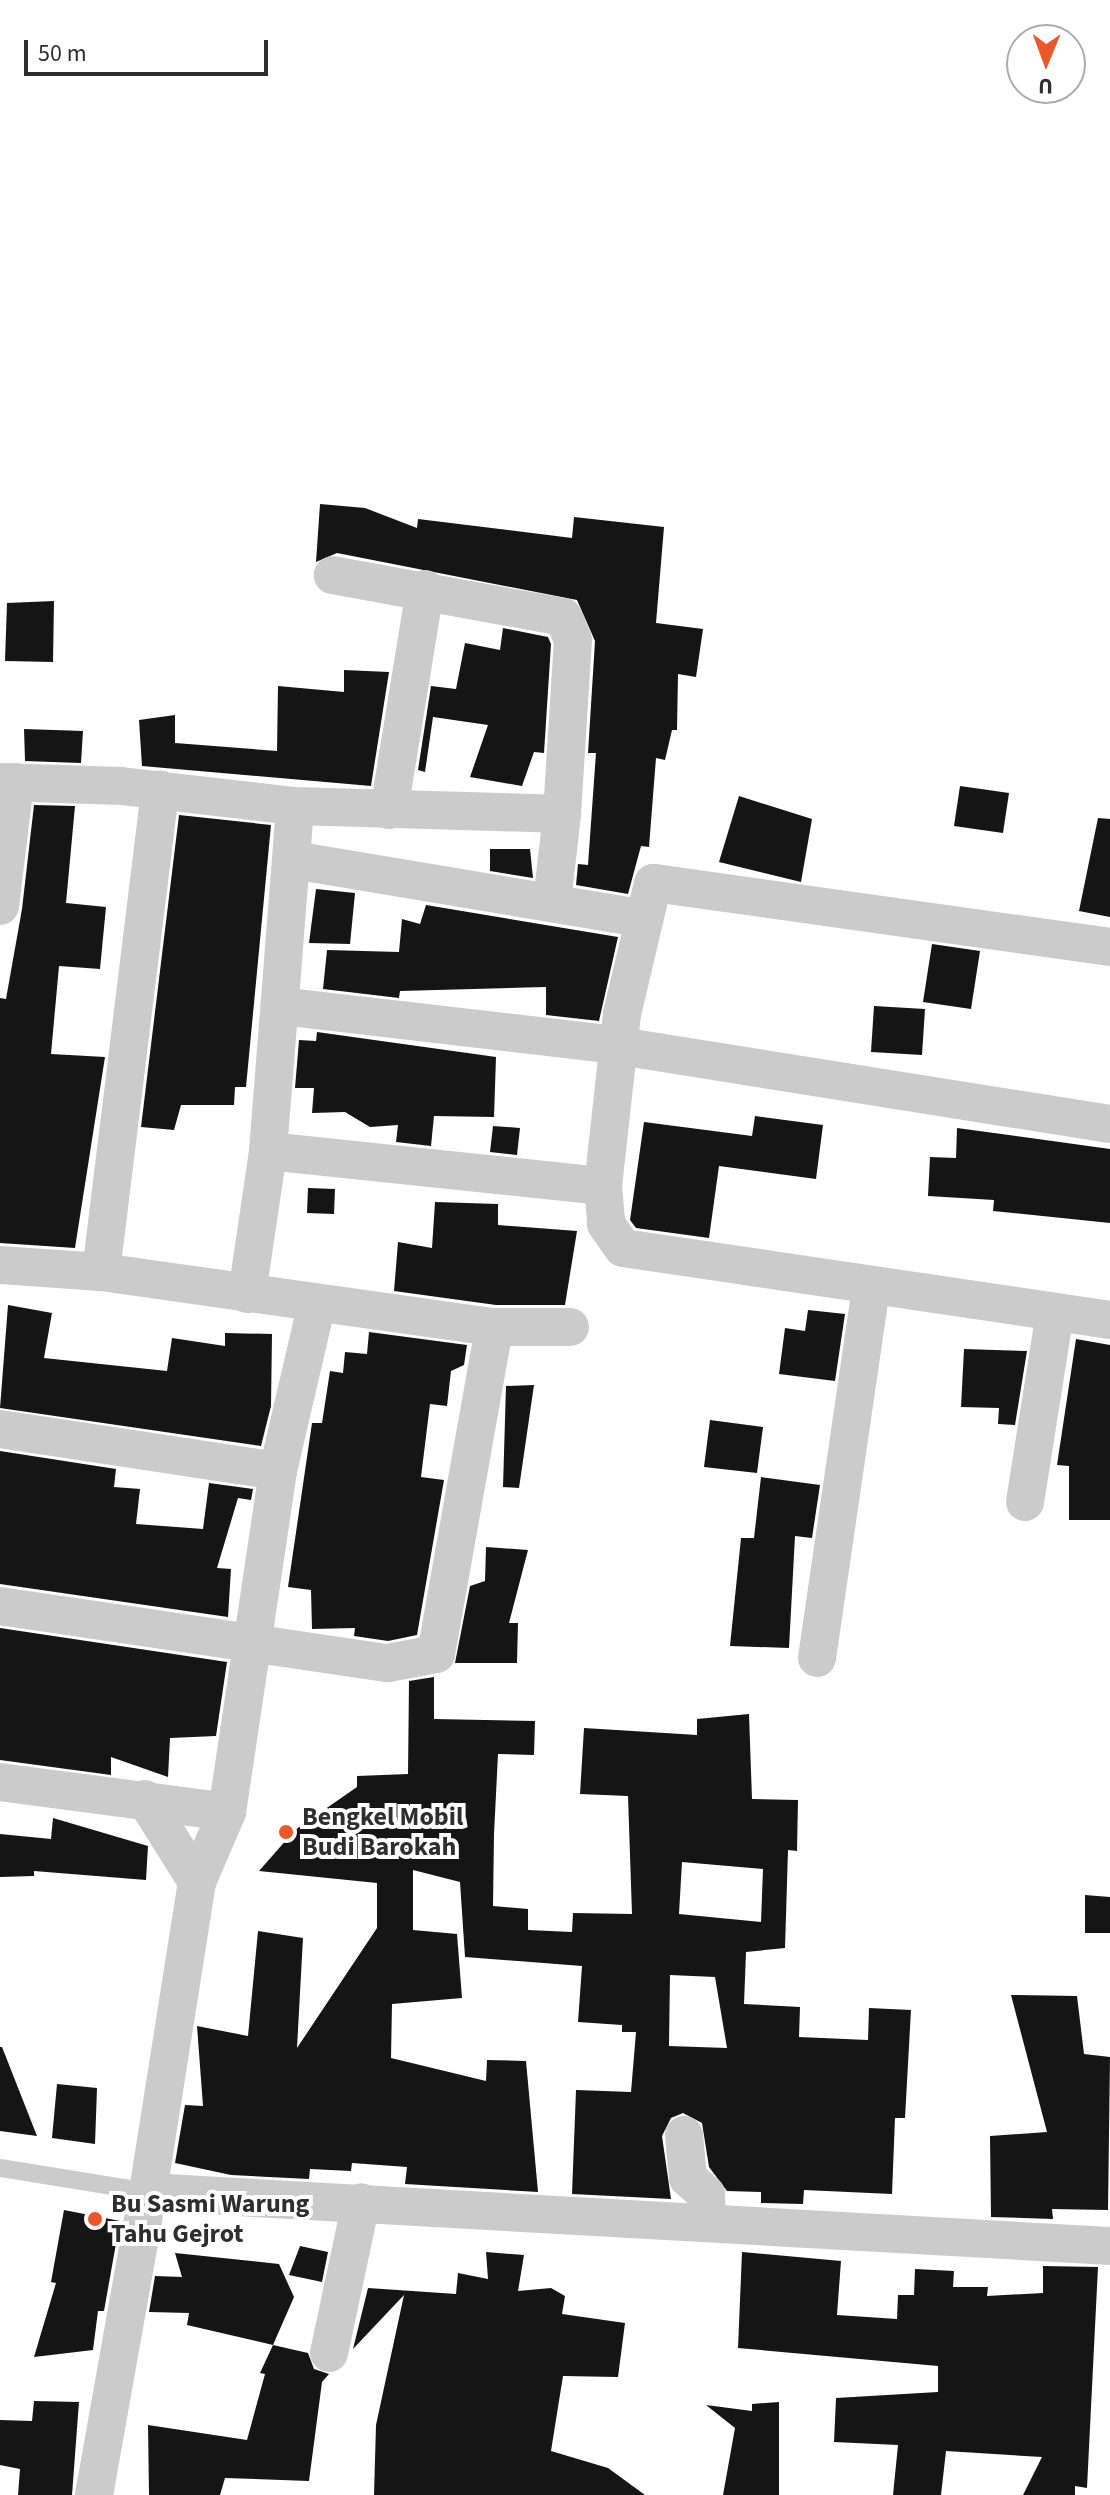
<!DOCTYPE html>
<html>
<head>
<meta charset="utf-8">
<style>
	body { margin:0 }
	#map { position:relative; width:1110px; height:2495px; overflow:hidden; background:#fff; font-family:"Source Sans 3",sans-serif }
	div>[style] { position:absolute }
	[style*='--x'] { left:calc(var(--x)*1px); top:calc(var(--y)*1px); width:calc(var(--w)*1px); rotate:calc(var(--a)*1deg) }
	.building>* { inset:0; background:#151515 }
	.lane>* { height:18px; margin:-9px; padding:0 9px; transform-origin:9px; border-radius:9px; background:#cbcbcb }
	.street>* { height:38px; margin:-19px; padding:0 19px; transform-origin:19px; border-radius:19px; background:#cbcbcb }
	.dots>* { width:22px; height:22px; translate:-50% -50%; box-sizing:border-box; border:4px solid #fff; border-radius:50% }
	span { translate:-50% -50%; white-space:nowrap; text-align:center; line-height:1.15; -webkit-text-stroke:8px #fff; paint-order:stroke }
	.poi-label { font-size:26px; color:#2e2e2e; font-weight:700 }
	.left { translate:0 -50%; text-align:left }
	.north { position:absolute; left:1006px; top:24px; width:80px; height:80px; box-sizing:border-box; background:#fff; border:2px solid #ababab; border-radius:50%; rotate:181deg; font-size:22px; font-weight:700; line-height:32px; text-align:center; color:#2e2e2e }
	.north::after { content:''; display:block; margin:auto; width:28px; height:36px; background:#ec5729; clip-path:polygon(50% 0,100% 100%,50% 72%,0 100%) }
	.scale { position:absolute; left:24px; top:40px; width:244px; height:36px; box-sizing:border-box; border:4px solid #2e2e2e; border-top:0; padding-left:10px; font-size:24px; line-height:28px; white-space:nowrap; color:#2e2e2e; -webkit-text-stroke:6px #fff; paint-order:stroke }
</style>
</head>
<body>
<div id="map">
	<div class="building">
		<div style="clip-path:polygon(320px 504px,365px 508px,417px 528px,418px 519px,572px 538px,574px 517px,664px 527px,656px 623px,703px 629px,696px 677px,678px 674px,677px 730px,672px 730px,665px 760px,656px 758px,649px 847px,641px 846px,628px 894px,576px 885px,578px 864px,588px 865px,596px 753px,588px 753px,595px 641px,577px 600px,337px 553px,316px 562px)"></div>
		<div style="clip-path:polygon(54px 601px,53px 662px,5px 661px,7px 603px)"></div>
		<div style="clip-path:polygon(503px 628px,548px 637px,551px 644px,544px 753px,534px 752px,522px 786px,470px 777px,488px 725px,433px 717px,425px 772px,418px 770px,431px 686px,456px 689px,465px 643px,500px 650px)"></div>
		<div style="clip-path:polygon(344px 670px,389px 672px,371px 786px,142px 766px,139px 720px,175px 715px,175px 743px,277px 751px,278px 686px,344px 692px)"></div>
		<div style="clip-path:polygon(24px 729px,83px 731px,81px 763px,25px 761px)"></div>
		<div style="clip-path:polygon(960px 786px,1009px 793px,1003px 833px,954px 826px)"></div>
		<div style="clip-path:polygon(739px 796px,812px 819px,801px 882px,719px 862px)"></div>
		<div style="clip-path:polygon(34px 805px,75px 806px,66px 903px,106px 907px,100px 969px,59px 966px,51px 1054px,105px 1057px,75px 1248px,0 1243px,0 998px,6px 999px,22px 909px)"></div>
		<div style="clip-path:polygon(179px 815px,271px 825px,246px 1087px,235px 1087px,234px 1105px,181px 1105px,174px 1130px,141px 1127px)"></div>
		<div style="clip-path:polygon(1098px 818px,1110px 819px,1110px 917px,1079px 911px)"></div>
		<div style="clip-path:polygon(490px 849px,530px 849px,533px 878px,490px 871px)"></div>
		<div style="clip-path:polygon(316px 889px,355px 893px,350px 944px,309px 943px)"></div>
		<div style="clip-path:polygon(426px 905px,618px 937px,599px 1021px,546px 1015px,546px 987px,400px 991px,399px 998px,323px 989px,327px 950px,399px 952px,402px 919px,420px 924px)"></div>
		<div style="clip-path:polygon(932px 944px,980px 951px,971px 1009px,923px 1002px)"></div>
		<div style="clip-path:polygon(874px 1006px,925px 1009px,922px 1055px,871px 1052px)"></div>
		<div style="clip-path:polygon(317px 1032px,496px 1057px,494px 1117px,434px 1116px,431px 1146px,396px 1142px,398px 1125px,370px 1127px,345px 1112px,312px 1113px,314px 1088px,295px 1088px,299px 1040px,316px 1041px)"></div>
		<div style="clip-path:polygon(755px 1116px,823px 1125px,816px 1179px,719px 1166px,709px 1238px,636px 1228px,630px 1220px,644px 1122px,752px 1136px)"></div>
		<div style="clip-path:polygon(493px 1126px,520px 1128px,517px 1155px,490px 1152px)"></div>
		<div style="clip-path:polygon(957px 1128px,1110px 1149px,1110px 1223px,993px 1211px,994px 1200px,928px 1196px,930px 1157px,956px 1158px)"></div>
		<div style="clip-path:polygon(308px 1188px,335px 1189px,334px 1214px,307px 1213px)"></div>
		<div style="clip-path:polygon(435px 1202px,498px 1204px,498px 1225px,577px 1231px,565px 1305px,496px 1305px,394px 1291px,398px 1242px,432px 1248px)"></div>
		<div style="clip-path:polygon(8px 1305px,52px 1313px,44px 1358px,167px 1371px,172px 1338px,225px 1346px,225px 1333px,272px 1334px,271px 1406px,261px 1446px,0 1408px)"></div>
		<div style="clip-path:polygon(808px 1310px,845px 1314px,835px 1381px,779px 1374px,785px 1328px,805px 1331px)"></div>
		<div style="clip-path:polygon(369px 1332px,467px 1345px,464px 1365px,451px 1371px,447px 1406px,430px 1404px,421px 1477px,444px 1480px,417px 1635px,388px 1641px,354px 1636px,355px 1628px,312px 1629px,311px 1590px,288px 1587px,312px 1423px,322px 1423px,330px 1371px,343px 1373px,345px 1352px,367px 1354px)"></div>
		<div style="clip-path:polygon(1076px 1339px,1110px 1345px,1110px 1520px,1069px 1520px,1069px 1466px,1057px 1465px)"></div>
		<div style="clip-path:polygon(964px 1349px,1027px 1351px,1015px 1425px,998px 1424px,999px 1408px,961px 1407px)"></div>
		<div style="clip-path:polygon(534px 1385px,519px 1488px,503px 1487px,506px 1386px)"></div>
		<div style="clip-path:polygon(710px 1420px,763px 1427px,757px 1473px,704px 1467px)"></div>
		<div style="clip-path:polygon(0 1451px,116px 1469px,114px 1487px,140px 1489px,136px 1524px,203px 1529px,209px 1483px,253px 1489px,251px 1500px,238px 1498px,217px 1568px,231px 1569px,228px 1617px,0 1584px)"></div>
		<div style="clip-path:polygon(761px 1477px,820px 1485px,812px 1538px,795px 1536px,789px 1648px,730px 1646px,741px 1538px,754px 1538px)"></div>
		<div style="clip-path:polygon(486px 1547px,528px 1550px,509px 1623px,518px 1623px,517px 1663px,455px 1663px,470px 1586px,485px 1581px)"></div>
		<div style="clip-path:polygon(0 1628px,227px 1662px,216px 1736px,170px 1738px,168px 1777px,111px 1757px,111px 1775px,0 1760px)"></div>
		<div style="clip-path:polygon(evenodd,434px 1677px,434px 1719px,535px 1721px,534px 1755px,498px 1754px,494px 1834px,493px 1906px,528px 1909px,528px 1930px,572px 1932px,573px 1913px,632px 1914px,628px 1796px,580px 1794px,584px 1728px,697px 1735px,697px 1719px,749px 1714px,752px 1799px,798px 1800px,797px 1851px,788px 1850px,785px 1948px,746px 1952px,744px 2004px,800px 2007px,799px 2037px,868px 2040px,869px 2008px,911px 2010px,905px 2118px,895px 2118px,892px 2194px,804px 2190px,803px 2204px,761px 2203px,761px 2192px,727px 2191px,709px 2167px,702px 2123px,683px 2113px,671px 2118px,662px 2136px,671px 2199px,572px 2194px,576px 2090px,631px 2092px,636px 2032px,622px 2032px,622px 2025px,578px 2022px,582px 1966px,465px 1957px,460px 1882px,413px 1870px,413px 1930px,457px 1934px,462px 1998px,392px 2004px,391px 2058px,486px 2081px,487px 2060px,526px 2061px,538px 2192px,405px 2184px,407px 2167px,352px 2163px,351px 2171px,310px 2169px,309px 2179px,231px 2175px,175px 2163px,185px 2105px,203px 2106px,197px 2026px,248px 2036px,258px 1931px,303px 1938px,297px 2048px,377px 1928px,377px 1883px,259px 1871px,295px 1830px,357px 1787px,357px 1776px,408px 1774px,409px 1681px,434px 1677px,682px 1862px,763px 1869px,761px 1922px,679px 1914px,682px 1862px,434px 1677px,670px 1975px,715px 1977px,727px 2048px,669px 2046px,670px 1975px)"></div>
		<div style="clip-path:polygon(53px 1818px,148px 1846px,146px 1880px,34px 1871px,34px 1876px,0 1877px,0 1834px,51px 1839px)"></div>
		<div style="clip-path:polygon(1085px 1895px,1110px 1897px,1110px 1933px,1085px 1933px)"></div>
		<div style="clip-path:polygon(1011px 1995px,1077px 1996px,1084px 2054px,1110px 2057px,1108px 2210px,1052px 2209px,1053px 2219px,991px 2217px,990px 2136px,1047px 2132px)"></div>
		<div style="clip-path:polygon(0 2047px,2px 2047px,37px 2136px,0 2131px)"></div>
		<div style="clip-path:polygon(57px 2084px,97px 2088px,95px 2144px,52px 2138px)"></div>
		<div style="clip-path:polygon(64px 2210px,120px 2221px,104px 2311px,98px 2311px,93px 2350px,34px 2357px,56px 2283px,51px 2282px)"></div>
		<div style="clip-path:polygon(300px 2246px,328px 2252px,322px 2282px,289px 2275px)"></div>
		<div style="clip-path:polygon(486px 2252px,524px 2255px,518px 2291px,551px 2288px,565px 2296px,562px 2314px,625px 2323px,618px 2377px,563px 2376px,551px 2451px,608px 2468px,645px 2495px,374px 2495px,376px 2425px,404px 2295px,353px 2349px,368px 2288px,456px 2294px,458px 2273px,488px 2279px)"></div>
		<div style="clip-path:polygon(742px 2252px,841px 2261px,837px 2315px,897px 2319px,898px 2295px,914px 2295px,915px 2269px,954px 2271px,953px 2287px,988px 2287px,987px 2296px,1043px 2293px,1043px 2266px,1098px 2267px,1087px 2488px,1075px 2486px,1075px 2495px,1023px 2495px,1042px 2457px,946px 2451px,941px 2495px,893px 2495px,898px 2445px,834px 2442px,836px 2398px,938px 2392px,938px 2366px,738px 2348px)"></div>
		<div style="clip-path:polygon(175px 2253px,279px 2264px,294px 2297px,273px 2345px,187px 2325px,189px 2313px,149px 2312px,155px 2276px,182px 2277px)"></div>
		<div style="clip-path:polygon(273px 2345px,308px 2353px,314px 2369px,329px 2374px,322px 2382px,309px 2481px,225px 2478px,220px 2495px,149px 2495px,148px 2425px,247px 2440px,265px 2374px,260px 2373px)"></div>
		<div style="clip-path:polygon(34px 2401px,79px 2402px,72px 2495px,18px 2495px,20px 2469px,0 2465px,0 2420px,32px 2421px)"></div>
		<div style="clip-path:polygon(779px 2402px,779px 2495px,723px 2495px,735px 2428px,706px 2405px,752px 2411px,752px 2404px)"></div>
	</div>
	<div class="lane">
		<div style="--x:0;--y:2168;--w:150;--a:9.2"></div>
	</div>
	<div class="street">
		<div style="--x:0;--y:782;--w:121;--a:1.9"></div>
		<div style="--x:121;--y:786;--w:175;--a:6.6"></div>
		<div style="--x:295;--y:806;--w:267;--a:1.7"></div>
		<div style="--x:562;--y:814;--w:174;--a:-86.4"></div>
		<div style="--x:573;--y:640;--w:25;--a:-113"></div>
		<div style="--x:563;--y:617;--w:234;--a:-169.7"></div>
		<div style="--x:389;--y:810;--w:224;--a:-80.7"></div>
		<div style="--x:293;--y:860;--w:356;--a:9.5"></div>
		<div style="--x:552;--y:902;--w:89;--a:-83.5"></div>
		<div style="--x:0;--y:906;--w:125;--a:-83.1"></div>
		<div style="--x:1110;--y:947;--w:461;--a:-172"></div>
		<div style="--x:653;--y:883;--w:135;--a:103.3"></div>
		<div style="--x:622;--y:1014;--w:173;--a:96.3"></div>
		<div style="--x:603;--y:1186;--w:38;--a:85"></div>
		<div style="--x:606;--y:1224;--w:29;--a:55"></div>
		<div style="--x:623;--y:1248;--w:492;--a:8.4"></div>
		<div style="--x:280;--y:1006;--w:329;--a:6.6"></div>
		<div style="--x:607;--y:1044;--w:509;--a:9.04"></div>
		<div style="--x:268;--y:1151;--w:337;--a:6"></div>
		<div style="--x:0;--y:1265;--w:101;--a:4"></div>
		<div style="--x:101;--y:1272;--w:397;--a:8"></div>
		<div style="--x:494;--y:1327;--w:76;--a:0"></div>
		<div style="--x:101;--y:1272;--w:486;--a:-83"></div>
		<div style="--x:247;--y:1294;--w:145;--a:-81.6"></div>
		<div style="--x:268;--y:1151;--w:346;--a:-85.5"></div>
		<div style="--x:317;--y:1303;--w:172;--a:103.1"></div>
		<div style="--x:278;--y:1471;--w:345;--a:98.5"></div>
		<div style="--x:227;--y:1812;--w:76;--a:113.2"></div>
		<div style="--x:197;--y:1882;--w:314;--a:99"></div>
		<div style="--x:148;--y:2192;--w:964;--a:3.21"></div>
		<div style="--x:0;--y:1429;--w:281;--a:8.6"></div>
		<div style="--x:1025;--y:1502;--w:192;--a:-81"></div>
		<div style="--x:0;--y:1606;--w:392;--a:8.4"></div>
		<div style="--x:388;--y:1663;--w:49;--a:-10.6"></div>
		<div style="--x:436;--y:1654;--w:332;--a:-79.9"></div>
		<div style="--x:817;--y:1658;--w:375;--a:-81.7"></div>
		<div style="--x:0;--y:1782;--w:229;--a:7.5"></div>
		<div style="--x:145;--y:1799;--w:98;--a:57.9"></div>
		<div style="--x:684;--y:2135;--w:43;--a:84.7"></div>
		<div style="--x:688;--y:2178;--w:24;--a:42"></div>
		<div style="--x:706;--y:2194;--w:28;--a:88"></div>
		<div style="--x:329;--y:2353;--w:154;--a:-78"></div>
		<div style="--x:94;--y:2495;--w:308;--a:-79.9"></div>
	</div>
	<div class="dots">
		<div style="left:286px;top:1832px;background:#ec5729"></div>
		<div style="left:95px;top:2219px;background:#ec5729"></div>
	</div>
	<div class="poi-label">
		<span class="left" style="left:302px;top:1832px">Bengkel Mobil<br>Budi Barokah</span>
		<span class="left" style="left:111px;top:2219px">Bu Sasmi Warung<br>Tahu Gejrot</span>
	</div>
	<div class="north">U</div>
	<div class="scale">50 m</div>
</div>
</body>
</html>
